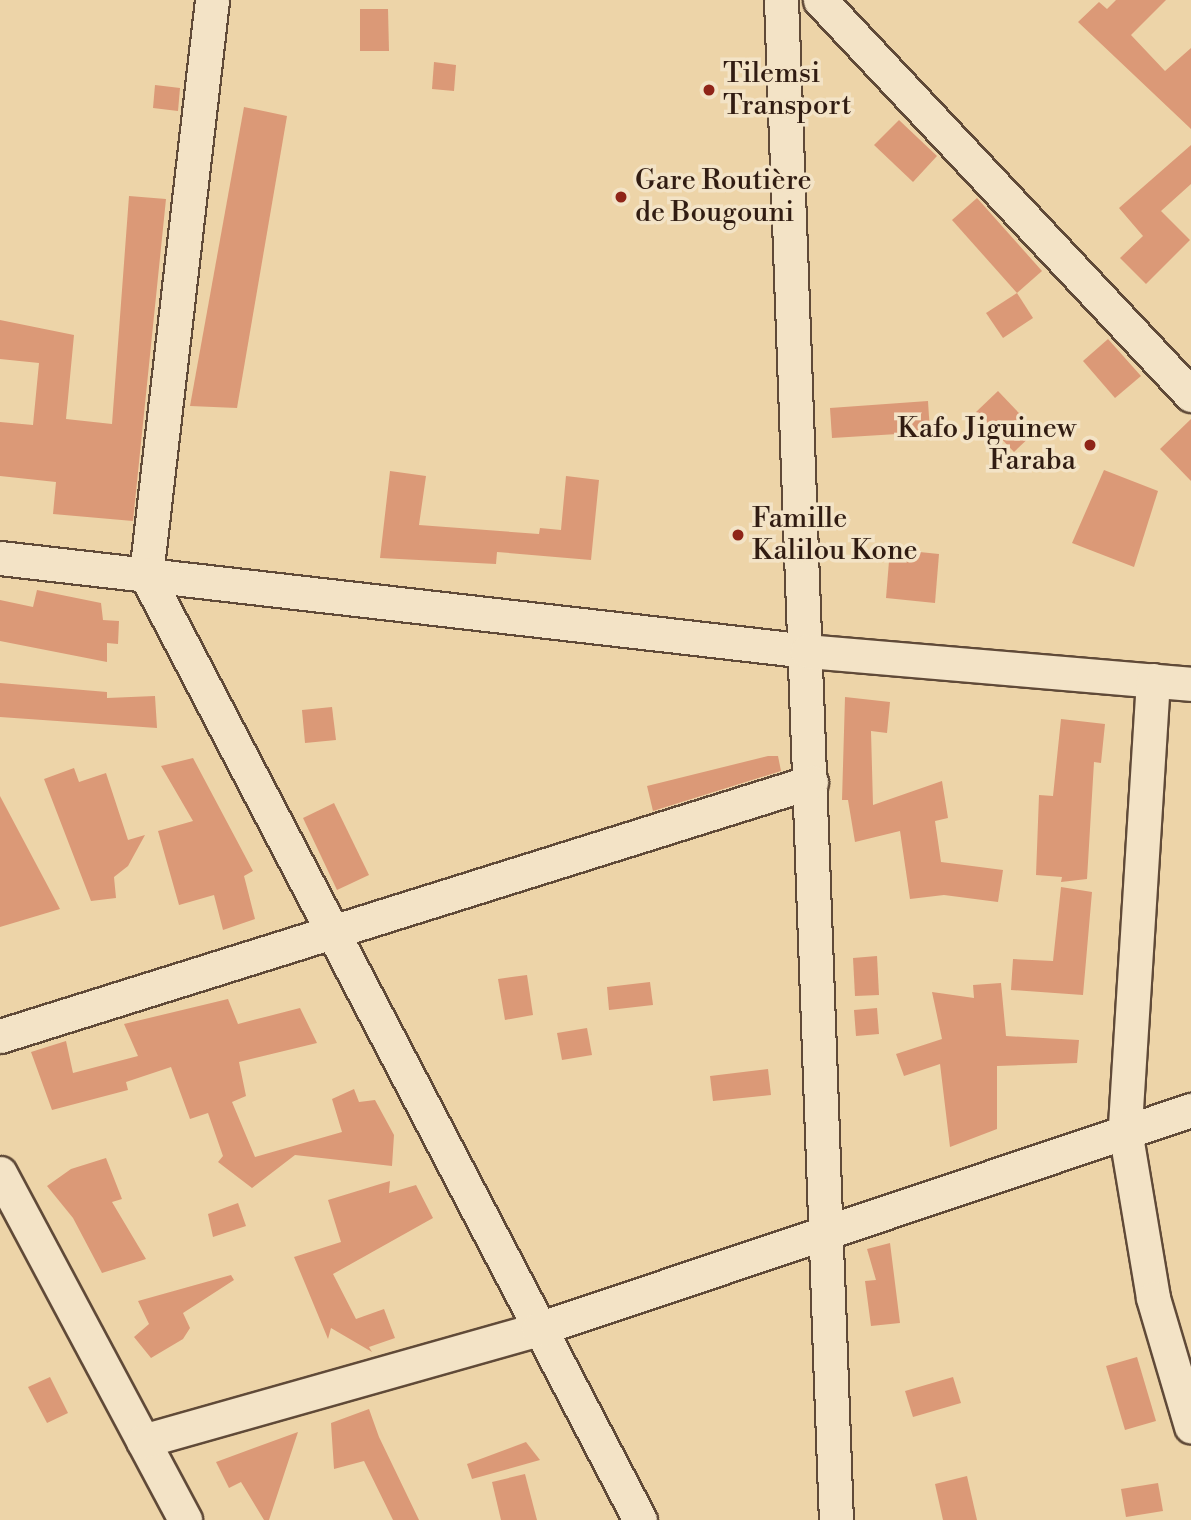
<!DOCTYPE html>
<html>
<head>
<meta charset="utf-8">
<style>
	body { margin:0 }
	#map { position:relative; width:1191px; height:1520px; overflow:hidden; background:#edd4a8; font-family:"Libre Bodoni",serif }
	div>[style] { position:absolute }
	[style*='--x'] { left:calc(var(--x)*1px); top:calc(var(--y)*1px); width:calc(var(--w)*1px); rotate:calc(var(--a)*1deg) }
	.building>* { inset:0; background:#db9977 }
	.roads { filter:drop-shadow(2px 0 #604a38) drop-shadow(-2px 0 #604a38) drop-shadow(0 2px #604a38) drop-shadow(0 -2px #604a38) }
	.minor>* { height:33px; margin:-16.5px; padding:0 16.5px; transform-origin:16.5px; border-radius:16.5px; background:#f3e3c6 }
	.dots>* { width:19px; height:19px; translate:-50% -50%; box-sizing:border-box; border:4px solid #f3e3c6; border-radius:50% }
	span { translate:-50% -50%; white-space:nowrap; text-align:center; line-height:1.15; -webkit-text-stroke:7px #f3e3c6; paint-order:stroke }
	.poi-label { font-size:28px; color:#311c12 }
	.left { translate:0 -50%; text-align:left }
	.right { translate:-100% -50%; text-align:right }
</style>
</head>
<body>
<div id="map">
	<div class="building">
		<div style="clip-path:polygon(1116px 0,1166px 0,1131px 35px,1165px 71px,1191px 48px,1191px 129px,1078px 22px,1099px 2px,1107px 9px)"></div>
		<div style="clip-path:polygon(360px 9px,388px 9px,389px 51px,360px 51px)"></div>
		<div style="clip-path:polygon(434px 62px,456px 65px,454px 91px,432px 89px)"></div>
		<div style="clip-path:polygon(155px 85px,180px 88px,178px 111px,153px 108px)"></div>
		<div style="clip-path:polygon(244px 107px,287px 116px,237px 408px,190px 406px)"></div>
		<div style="clip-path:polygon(899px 120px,937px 156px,913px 182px,874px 145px)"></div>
		<div style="clip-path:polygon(1191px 145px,1191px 184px,1161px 211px,1190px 240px,1146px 284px,1120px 258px,1143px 236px,1119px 208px)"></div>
		<div style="clip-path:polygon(129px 196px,166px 199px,133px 521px,53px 514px,56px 482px,0 476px,0 422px,33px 425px,39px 363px,0 359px,0 320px,74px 335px,66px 419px,112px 424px)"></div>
		<div style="clip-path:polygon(977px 198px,1042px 271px,1017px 293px,952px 220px)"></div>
		<div style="clip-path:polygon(1017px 293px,1033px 318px,1003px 338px,986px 313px)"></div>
		<div style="clip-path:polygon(1108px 339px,1141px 376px,1115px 398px,1083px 361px)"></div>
		<div style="clip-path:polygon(998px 391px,1036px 431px,1014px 452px,976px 412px)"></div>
		<div style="clip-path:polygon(928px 401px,930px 432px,832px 438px,830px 408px)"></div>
		<div style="clip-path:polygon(1191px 419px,1191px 481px,1160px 449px)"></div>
		<div style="clip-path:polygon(1104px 470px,1158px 491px,1134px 567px,1072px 543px)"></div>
		<div style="clip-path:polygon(390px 471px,426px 476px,419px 525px,539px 534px,540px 528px,561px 530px,566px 476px,599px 480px,591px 560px,497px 552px,496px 564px,380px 558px)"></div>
		<div style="clip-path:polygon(890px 549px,939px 554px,935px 603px,886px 598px)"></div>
		<div style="clip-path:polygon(37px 590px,101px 603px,103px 620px,119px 621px,118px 644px,107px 643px,107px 662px,0 641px,0 600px,33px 607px)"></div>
		<div style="clip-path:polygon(0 683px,107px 692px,107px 698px,155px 696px,157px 728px,0 717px)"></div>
		<div style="clip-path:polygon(845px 697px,890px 702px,887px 733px,871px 731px,873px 805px,942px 781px,948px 818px,935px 821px,941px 862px,1003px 870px,998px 902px,944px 895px,910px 899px,900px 831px,855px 842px,848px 800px,842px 800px)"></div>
		<div style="clip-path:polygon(332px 707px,336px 740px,305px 743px,302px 710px)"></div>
		<div style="clip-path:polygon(1061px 719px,1105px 724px,1101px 763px,1094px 762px,1087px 879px,1061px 882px,1062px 877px,1036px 875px,1039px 795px,1053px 796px)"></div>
		<div style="clip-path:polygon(768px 756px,778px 756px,781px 771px,653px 811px,647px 786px)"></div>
		<div style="clip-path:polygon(193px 758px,253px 871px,244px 876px,255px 919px,223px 930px,214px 895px,179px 905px,158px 831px,193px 821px,161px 766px)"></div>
		<div style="clip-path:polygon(74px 768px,79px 782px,106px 773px,128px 840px,145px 835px,128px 866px,114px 877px,116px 898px,91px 901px,44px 779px)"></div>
		<div style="clip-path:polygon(0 796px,60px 909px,0 927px)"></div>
		<div style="clip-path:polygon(334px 803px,369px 875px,337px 890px,303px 818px)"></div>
		<div style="clip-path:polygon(1061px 887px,1092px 892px,1083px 995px,1011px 990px,1013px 959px,1053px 961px)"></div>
		<div style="clip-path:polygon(877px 956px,879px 995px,855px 996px,853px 958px)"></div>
		<div style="clip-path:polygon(527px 975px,533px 1015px,505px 1020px,498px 979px)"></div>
		<div style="clip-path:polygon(650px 982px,653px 1005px,609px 1010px,607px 987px)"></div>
		<div style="clip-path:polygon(1001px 983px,1006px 1036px,1079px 1040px,1077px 1063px,997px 1066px,997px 1129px,950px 1147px,940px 1064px,904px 1076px,896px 1054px,942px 1039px,932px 992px,974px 998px,973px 985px)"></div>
		<div style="clip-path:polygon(228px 999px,238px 1024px,300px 1008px,317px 1043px,239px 1062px,246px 1096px,232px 1102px,255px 1157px,342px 1132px,332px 1099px,354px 1089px,359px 1102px,375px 1100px,394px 1135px,392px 1166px,295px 1155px,252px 1188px,218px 1162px,223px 1156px,208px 1113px,190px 1119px,171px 1067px,126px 1082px,128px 1090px,52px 1110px,31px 1052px,66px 1041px,73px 1073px,138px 1056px,124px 1024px)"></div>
		<div style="clip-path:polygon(877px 1008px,879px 1034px,856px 1036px,854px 1010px)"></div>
		<div style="clip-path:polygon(587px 1028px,592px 1055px,562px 1060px,557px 1033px)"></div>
		<div style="clip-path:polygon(768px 1069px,771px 1095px,713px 1101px,710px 1076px)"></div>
		<div style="clip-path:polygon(106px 1158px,122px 1199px,112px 1202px,146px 1259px,102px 1273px,73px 1218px,47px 1186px,71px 1169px)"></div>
		<div style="clip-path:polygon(390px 1181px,389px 1193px,416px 1185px,433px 1218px,333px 1274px,356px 1319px,384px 1309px,395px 1338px,369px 1347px,372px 1352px,331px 1328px,328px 1339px,294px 1257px,341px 1242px,328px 1200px)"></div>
		<div style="clip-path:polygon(238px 1203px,246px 1226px,213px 1237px,208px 1214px)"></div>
		<div style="clip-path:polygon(890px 1243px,900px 1323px,871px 1326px,865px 1281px,876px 1280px,867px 1249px)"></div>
		<div style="clip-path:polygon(231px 1275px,234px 1280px,183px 1313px,190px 1328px,183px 1339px,151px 1358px,134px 1337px,149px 1324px,138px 1301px)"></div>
		<div style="clip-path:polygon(1137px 1357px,1156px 1421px,1125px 1430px,1106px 1366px)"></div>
		<div style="clip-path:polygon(50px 1377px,68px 1413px,47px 1423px,28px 1387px)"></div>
		<div style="clip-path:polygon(953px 1377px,961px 1403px,913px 1417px,905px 1391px)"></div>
		<div style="clip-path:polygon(369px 1409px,379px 1437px,419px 1520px,393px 1520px,364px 1461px,334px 1469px,331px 1423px)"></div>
		<div style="clip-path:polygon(298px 1432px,269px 1520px,264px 1520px,241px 1482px,229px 1488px,216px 1462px)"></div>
		<div style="clip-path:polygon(526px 1442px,540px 1460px,472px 1479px,467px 1464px)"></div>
		<div style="clip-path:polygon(525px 1474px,537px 1520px,501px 1520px,492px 1482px)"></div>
		<div style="clip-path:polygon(967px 1476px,977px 1520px,943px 1520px,935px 1484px)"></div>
		<div style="clip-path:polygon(1158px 1483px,1163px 1511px,1126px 1517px,1121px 1489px)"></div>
	</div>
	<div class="roads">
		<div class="minor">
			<div style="--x:212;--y:0;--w:579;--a:96.55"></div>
			<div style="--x:146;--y:575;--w:1066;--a:62.4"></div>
			<div style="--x:781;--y:0;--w:1521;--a:87.93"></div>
			<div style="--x:820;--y:0;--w:542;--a:46.79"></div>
			<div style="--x:0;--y:558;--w:812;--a:6.57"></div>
			<div style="--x:807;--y:651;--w:385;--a:4.9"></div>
			<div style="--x:1153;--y:680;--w:451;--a:93.6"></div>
			<div style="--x:1125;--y:1130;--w:170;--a:80.5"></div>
			<div style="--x:1153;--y:1298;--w:134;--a:73.5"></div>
			<div style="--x:0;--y:1036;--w:850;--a:-17.39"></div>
			<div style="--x:0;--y:1173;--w:393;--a:61.9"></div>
			<div style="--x:143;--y:1441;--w:411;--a:-15.8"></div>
			<div style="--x:538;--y:1329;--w:689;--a:-18.54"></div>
		</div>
	</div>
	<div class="dots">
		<div style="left:709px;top:90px;background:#8f2418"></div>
		<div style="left:621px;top:197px;background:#8f2418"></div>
		<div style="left:1090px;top:445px;background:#8f2418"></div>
		<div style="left:738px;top:535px;background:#8f2418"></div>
	</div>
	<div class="poi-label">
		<span class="left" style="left:723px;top:90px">Tilemsi<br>Transport</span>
		<span class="left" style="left:635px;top:197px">Gare Routière<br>de Bougouni</span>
		<span class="right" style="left:1076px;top:445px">Kafo Jiguinew<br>Faraba</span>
		<span class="left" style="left:752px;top:535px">Famille<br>Kalilou Kone</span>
	</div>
</div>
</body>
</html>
